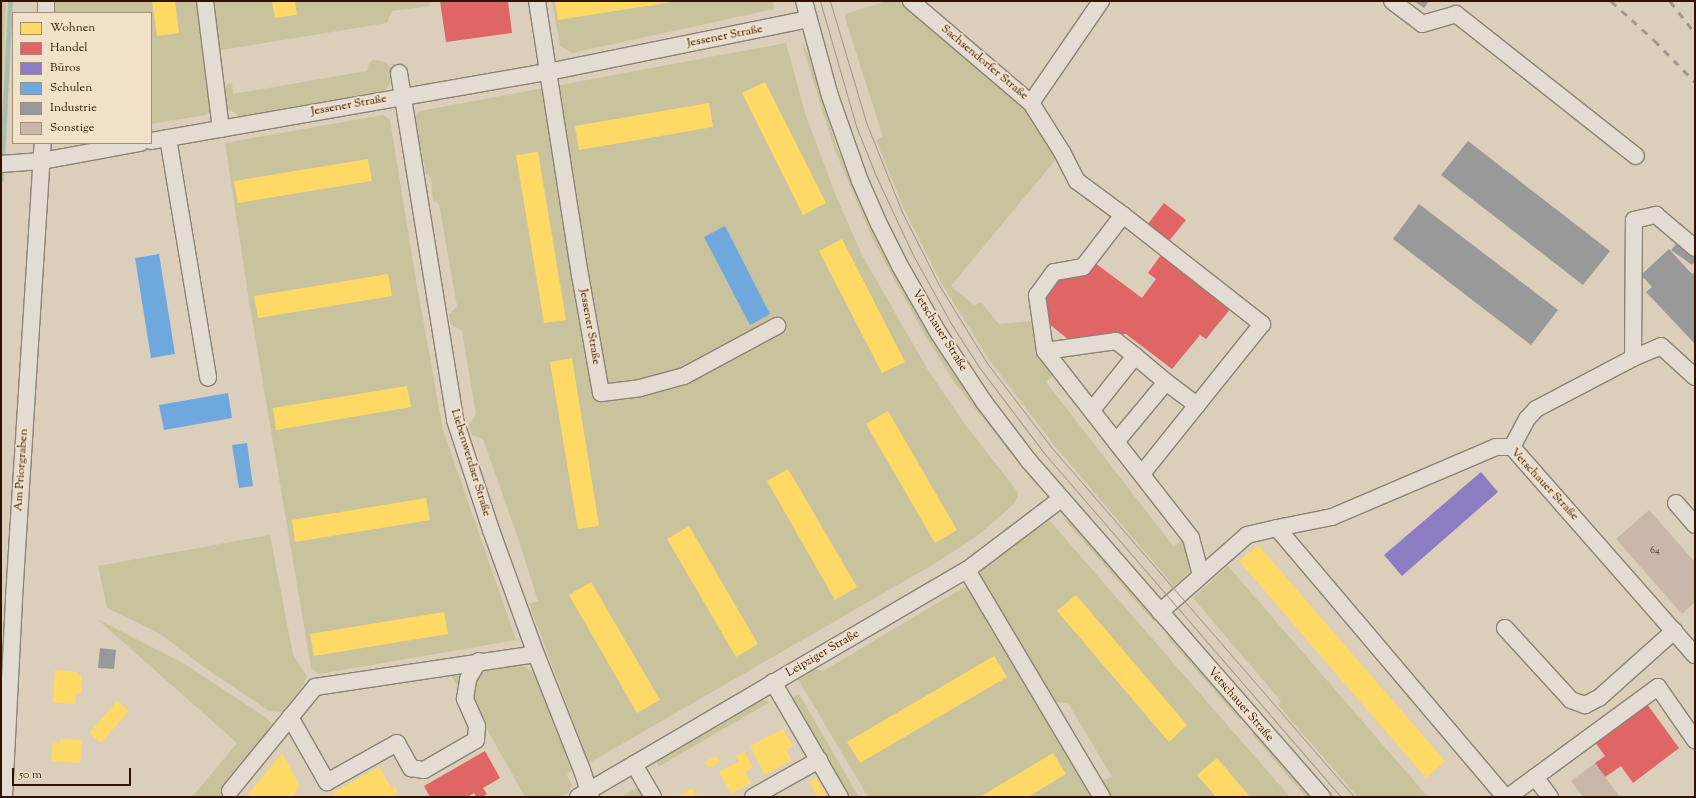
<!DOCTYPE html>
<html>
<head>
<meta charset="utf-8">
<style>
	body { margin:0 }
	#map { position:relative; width:1696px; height:798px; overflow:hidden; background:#dbceba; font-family:"Sorts Mill Goudy",serif }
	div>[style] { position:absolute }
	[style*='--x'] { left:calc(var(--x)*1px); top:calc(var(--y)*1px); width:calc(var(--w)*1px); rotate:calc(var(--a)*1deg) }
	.green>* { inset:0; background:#c9c39d }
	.homes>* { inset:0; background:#ffd966 }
	.shops>* { inset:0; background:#e06666 }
	.offices>* { inset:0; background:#8e7cc3 }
	.schools>* { inset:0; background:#6fa8dc }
	.industry>* { inset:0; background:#999 }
	.stream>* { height:5px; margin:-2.5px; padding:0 2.5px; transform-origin:2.5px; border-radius:2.5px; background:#abbeae }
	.building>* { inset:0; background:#cbb7aa }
	.roads { filter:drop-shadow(1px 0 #8c8274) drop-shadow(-1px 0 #8c8274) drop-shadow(0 1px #8c8274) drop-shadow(0 -1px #8c8274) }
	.minor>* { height:16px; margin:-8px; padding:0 8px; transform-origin:8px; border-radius:8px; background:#e3dcd2 }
	.tram>* { height:1px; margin:-0.5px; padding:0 0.5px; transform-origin:0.5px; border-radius:0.5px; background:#a0988f }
	.rail>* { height:3px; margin-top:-1.5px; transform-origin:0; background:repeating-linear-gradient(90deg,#a0988f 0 7px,transparent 0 14px) }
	span { translate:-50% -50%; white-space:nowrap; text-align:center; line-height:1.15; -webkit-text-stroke:4px #f1e1c9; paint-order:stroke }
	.number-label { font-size:10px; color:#543c2a }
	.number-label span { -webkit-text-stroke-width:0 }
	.street-label { font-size:12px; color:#2d1300 }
	.frame { position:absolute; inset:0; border:2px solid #2d1300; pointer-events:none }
	.legend { position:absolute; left:12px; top:12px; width:140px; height:132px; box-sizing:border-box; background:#f1e1c9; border:1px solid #a38f79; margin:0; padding:5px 7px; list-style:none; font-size:12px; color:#2d1300 }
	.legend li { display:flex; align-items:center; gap:8px; height:20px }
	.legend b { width:20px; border:1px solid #a38f79 }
	.scale { position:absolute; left:12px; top:768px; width:119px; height:18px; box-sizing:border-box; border:2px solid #2d1300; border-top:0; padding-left:5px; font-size:12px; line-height:14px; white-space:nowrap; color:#2d1300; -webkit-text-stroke:3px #f1e1c9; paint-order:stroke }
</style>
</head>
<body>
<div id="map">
	<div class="green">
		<div style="clip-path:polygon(1px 1px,6px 1px,1px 114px)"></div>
		<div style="clip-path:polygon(54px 1px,202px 1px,212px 110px,205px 115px,151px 124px,151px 13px,53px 13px)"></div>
		<div style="clip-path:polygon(210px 1px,429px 1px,430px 6px,392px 11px,387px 23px,216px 51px)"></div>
		<div style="clip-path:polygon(552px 1px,773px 1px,774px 9px,572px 53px,560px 46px)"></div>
		<div style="clip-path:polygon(887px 1px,902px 1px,1024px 103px,1057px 158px,951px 286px,974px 305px,981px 302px,999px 324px,1032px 321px,1036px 351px,1054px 375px,1046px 382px,1174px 547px,1182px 540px,1191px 571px,1174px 586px,1055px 446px,990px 361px,942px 284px,905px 211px,876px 140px,883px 137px,846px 21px,845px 14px)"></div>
		<div style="clip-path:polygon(786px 43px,805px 113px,836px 196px,862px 255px,928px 370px,964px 423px,1017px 491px,1018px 495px,1014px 504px,976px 537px,934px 564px,589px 763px,529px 604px,538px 601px,519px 541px,483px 439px,472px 435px,469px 426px,476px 414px,462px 331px,451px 324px,449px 315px,457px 306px,439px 204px,433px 201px,431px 178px,426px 174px,415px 117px,420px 111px)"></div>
		<div style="clip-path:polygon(802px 44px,808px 53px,836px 145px,877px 241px,930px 336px,985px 417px,1035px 480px,1039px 488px,957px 386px,927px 339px,874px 242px,834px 148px)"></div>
		<div style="clip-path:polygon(373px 60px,386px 62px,392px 69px,393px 76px,390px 84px,384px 91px,240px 116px,227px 108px,223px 101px,221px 92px,228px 84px,232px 83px,233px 94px,367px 71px,369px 63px)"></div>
		<div style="clip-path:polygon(383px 115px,390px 120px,415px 274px,443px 430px,516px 640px,319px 674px,311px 668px,248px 294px,225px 143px)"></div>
		<div style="clip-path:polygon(1064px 519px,1073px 523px,1155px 617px,1154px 622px)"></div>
		<div style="clip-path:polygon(1049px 520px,1290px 797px,1108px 797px,1099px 782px,1112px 777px,1068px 703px,1052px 702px,981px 585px,980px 570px)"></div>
		<div style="clip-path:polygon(270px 535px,293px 655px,307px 676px,303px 685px,290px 703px,281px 712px,270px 711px,266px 709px,205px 668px,159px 633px,107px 608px,98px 566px)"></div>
		<div style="clip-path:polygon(1228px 566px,1428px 797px,1358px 797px,1278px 705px,1281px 701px,1193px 598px)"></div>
		<div style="clip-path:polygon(968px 585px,994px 623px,990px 625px,1093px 797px,868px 797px,798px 679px,813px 669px,823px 671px)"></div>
		<div style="clip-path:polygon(97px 619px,185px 664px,268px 719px,272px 726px,269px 733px,220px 797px,192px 797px,237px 743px)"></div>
		<div style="clip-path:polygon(1169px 634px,1242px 718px,1239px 719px,1168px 638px)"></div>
		<div style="clip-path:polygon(470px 665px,461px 691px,450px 675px)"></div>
		<div style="clip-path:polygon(520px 665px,526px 667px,538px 676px,574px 767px,567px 775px,572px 785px,569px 792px,560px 797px,525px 797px,471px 701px,472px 681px,483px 670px)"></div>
		<div style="clip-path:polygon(799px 694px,859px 797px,850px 797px,792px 698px)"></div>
		<div style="clip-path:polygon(762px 700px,770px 702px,658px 767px,657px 763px,661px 757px,751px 704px)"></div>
		<div style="clip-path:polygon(1254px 731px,1311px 797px,1306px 797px,1252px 734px)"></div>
		<div style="clip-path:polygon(642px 785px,649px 797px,621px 797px)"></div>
	</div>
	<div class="homes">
		<div style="clip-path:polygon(152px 1px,175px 1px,179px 33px,157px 36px)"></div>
		<div style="clip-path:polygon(272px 1px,295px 1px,297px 15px,275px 18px)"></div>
		<div style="clip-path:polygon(555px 1px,672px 1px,672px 2px,558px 20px)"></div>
		<div style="clip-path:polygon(765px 82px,826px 203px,803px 215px,742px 93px)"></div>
		<div style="clip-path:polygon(709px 103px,713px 127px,579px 150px,575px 126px)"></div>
		<div style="clip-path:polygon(538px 152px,566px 320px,544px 323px,516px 155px)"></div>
		<div style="clip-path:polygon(368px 159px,372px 181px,238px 203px,234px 181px)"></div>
		<div style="clip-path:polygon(842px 239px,905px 362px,882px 373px,819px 251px)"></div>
		<div style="clip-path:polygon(388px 274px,392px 296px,258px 318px,254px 296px)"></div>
		<div style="clip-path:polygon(572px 358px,599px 526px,578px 529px,550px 362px)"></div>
		<div style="clip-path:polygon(407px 386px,411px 407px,276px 430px,273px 408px)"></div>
		<div style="clip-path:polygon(888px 411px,957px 530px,935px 543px,866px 424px)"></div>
		<div style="clip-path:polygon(788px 469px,857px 587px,835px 600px,767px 481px)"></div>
		<div style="clip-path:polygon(426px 498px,430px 520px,295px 542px,292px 520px)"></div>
		<div style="clip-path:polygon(689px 526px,758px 644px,736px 657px,667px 539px)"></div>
		<div style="clip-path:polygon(1258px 545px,1445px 761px,1426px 778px,1239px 561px)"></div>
		<div style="clip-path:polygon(591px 582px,660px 700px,637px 713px,569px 595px)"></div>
		<div style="clip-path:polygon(1076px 595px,1187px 725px,1169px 742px,1057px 611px)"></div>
		<div style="clip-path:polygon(444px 612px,448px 634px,314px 656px,310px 634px)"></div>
		<div style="clip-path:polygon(994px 656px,1007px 677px,860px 763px,847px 742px)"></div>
		<div style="clip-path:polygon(55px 670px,77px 672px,77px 675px,82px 675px,81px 693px,76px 693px,75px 704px,53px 703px)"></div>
		<div style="clip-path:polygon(117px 701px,129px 711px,101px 743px,89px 733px)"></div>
		<div style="clip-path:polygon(783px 729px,793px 746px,786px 750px,792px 760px,765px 775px,750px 746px)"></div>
		<div style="clip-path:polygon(60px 739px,82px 740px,80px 763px,51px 761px,52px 743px,59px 744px)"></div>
		<div style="clip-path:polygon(744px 751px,753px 767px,745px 772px,751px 783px,731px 794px,719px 772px,739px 761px,736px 756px)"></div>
		<div style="clip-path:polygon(282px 753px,300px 786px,291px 797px,246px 797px)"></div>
		<div style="clip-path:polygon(1053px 753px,1066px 774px,1028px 797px,980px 797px)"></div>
		<div style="clip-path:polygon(716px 756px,720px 762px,709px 768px,705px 762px)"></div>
		<div style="clip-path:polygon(1217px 758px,1250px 797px,1216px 797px,1197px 775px)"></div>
		<div style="clip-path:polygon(379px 767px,392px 789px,395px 786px,398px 792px,393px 795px,394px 797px,334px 797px,332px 793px)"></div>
		<div style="clip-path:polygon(816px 778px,826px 795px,822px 797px,818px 797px,809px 782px)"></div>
		<div style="clip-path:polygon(692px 788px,697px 797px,677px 797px)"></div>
	</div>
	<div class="shops">
		<div style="clip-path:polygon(440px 1px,508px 1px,512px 33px,446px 42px)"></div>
		<div style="clip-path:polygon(1164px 203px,1186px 220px,1169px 241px,1148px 224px)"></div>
		<div style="clip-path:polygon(1161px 255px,1231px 308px,1206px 339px,1200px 335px,1172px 369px,1126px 334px,1069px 340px,1048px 323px,1046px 298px,1061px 278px,1087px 274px,1095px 263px,1142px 298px,1156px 279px,1148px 273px)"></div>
		<div style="clip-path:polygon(1647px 704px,1679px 748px,1633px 783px,1621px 766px,1605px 777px,1595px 763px,1605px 756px,1595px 742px)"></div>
		<div style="clip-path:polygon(485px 751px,500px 778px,483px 788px,487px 794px,482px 797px,476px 797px,474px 793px,467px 797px,430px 797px,424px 786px)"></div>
	</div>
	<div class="offices">
		<div style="clip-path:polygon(1481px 472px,1498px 492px,1402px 576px,1384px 555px)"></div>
	</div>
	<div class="schools">
		<div style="clip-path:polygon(725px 226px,770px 314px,750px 325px,704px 237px)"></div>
		<div style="clip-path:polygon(159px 254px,175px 354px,151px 358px,135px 258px)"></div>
		<div style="clip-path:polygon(228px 393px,232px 418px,164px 430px,159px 405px)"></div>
		<div style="clip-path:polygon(247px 443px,253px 486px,239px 488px,232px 445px)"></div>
	</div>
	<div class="industry">
		<div style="clip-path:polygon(1414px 1px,1429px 1px,1424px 8px)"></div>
		<div style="clip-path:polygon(1468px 141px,1610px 251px,1583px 285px,1441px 175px)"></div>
		<div style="clip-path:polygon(1419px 204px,1558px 310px,1531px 345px,1393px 239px)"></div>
		<div style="clip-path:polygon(1677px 243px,1695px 257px,1695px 261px,1692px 265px,1671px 250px)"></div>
		<div style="clip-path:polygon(1669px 249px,1692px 274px,1695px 272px,1695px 344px,1646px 292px,1652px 287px,1641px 275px)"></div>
		<div style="clip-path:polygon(100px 648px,116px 650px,114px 669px,98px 668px)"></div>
	</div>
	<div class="stream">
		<div style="--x:1;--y:179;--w:178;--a:-87.1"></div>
	</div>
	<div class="building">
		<div style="clip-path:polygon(1649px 510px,1695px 562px,1695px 602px,1682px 614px,1616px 539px)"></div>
		<div style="clip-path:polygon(1595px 763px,1605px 777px,1620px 797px,1583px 797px,1571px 781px)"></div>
	</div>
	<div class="roads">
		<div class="minor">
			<div style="--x:205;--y:1;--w:129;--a:82.9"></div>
			<div style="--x:537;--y:1;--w:277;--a:81.1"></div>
			<div style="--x:580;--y:275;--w:120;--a:79.9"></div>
			<div style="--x:601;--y:393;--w:39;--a:-7"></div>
			<div style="--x:640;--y:388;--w:46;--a:-15.3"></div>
			<div style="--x:684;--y:376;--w:106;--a:-28.3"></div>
			<div style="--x:804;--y:1;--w:98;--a:74.7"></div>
			<div style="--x:830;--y:96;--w:90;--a:70.6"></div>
			<div style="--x:860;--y:181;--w:47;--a:66.2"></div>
			<div style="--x:879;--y:224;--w:47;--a:63.4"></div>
			<div style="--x:900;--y:266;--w:78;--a:60.2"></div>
			<div style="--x:939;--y:334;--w:82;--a:56.5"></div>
			<div style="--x:984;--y:402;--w:74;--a:52.7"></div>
			<div style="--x:1029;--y:461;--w:446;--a:48.9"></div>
			<div style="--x:911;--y:1;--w:157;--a:40.4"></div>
			<div style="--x:1031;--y:103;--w:58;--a:57.7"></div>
			<div style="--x:1062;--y:152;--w:33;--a:63"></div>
			<div style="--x:1077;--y:181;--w:57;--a:36.5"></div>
			<div style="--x:1123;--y:215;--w:66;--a:127.6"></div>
			<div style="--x:1083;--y:267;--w:29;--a:170"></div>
			<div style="--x:1054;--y:272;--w:29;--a:126"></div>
			<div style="--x:1037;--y:295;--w:57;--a:81.9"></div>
			<div style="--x:1045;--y:351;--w:237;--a:52"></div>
			<div style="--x:1191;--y:538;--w:38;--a:75"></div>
			<div style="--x:1392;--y:1;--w:38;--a:37"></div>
			<div style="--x:1422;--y:24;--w:35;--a:-16"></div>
			<div style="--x:1456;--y:14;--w:229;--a:38.3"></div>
			<div style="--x:46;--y:13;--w:12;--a:-90"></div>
			<div style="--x:399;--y:73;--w:351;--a:80.8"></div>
			<div style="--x:455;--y:420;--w:116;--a:71.9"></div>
			<div style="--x:491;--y:530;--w:132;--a:70.1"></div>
			<div style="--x:536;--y:654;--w:125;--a:68.4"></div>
			<div style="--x:582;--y:770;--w:28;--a:72"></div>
			<div style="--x:1031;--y:103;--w:124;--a:-55.5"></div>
			<div style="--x:168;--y:138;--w:243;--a:80.5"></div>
			<div style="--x:151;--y:141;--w:403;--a:-9.9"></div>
			<div style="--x:548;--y:72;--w:265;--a:-11.5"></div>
			<div style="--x:1;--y:164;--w:41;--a:-4.2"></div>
			<div style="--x:42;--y:161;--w:100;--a:-10.4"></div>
			<div style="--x:1123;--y:215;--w:177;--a:38.1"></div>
			<div style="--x:1262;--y:324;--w:192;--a:128.7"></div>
			<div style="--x:1045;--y:351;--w:72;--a:-8"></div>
			<div style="--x:1116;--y:341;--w:24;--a:38"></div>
			<div style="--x:1633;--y:358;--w:138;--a:-89.6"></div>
			<div style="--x:1634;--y:220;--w:23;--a:-13"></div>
			<div style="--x:1656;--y:215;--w:51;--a:40.2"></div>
			<div style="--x:1166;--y:382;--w:39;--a:37"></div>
			<div style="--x:1092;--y:410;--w:69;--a:-51.5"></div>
			<div style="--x:1135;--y:356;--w:40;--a:40"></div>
			<div style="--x:1166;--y:382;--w:78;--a:129.8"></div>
			<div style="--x:1512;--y:447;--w:277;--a:48.7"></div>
			<div style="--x:1512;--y:447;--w:32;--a:-62"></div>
			<div style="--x:1527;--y:419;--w:13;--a:-48"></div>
			<div style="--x:1536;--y:409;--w:110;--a:-27.7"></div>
			<div style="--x:1633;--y:358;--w:30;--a:-23"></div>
			<div style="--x:1661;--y:346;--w:46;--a:42.4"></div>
			<div style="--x:1676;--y:503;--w:29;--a:49"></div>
			<div style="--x:1277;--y:528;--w:56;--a:-11.3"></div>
			<div style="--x:1332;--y:517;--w:178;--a:-23.1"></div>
			<div style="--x:1496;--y:447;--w:16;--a:0"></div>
			<div style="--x:967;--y:570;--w:264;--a:59.3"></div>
			<div style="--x:1160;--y:612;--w:116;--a:-41.5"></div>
			<div style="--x:1247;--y:535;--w:31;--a:-13"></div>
			<div style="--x:1277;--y:528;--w:353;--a:49.7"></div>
			<div style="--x:1505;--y:628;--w:98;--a:47.5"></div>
			<div style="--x:1571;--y:700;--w:15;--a:20"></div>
			<div style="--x:1585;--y:705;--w:16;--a:-27"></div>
			<div style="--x:1599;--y:698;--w:101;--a:-41.8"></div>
			<div style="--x:773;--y:682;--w:133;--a:59.8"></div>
			<div style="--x:290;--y:717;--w:75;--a:60.4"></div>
			<div style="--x:327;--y:782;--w:80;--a:-29.1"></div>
			<div style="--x:397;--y:743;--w:29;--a:61"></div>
			<div style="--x:411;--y:768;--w:13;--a:9"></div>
			<div style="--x:424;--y:770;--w:60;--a:-30"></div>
			<div style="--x:476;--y:740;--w:14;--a:-86"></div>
			<div style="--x:477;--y:726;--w:30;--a:-114"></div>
			<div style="--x:465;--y:699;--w:20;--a:-81"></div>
			<div style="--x:468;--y:679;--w:21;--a:-59"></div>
			<div style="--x:634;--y:764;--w:38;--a:60"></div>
			<div style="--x:1535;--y:777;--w:25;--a:53"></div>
			<div style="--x:230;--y:791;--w:134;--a:-50.7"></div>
			<div style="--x:315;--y:687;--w:223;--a:-8.5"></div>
			<div style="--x:4;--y:797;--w:199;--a:-87.1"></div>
			<div style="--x:14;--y:598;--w:456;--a:-86.4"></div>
			<div style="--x:578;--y:797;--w:450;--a:-30.3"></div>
			<div style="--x:967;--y:570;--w:118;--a:-37.1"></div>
			<div style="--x:753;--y:797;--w:76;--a:-29.3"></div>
			<div style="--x:1508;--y:797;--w:186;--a:-36.3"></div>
			<div style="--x:1658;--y:687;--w:65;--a:55.1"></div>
		</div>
	</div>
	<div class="tram">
		<div style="--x:820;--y:1;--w:130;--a:73.9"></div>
		<div style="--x:856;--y:126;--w:54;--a:68.2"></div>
		<div style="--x:876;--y:176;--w:87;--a:64.9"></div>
		<div style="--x:913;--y:255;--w:80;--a:60.9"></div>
		<div style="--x:952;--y:325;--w:50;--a:57.3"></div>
		<div style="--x:979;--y:367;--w:108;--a:52.9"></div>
		<div style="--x:1044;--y:453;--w:454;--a:49.2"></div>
		<div style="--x:830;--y:1;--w:126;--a:73.4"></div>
		<div style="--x:866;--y:122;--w:97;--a:68.2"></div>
		<div style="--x:902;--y:212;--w:82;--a:63.1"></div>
		<div style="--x:939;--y:285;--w:92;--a:58.4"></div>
		<div style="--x:987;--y:363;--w:107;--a:52.6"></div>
		<div style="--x:1052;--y:448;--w:462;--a:49.1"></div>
	</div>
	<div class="rail">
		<div style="--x:1611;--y:1;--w:58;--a:42.2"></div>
		<div style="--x:1654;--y:40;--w:59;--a:45.7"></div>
		<div style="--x:1670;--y:1;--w:41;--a:52"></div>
	</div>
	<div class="number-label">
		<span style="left:1655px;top:551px">64</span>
	</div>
	<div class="street-label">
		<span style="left:725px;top:37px;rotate:-11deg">Jessener Straße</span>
		<span style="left:984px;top:63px;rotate:40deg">Sachsendorfer Straße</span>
		<span style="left:349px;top:106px;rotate:-10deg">Jessener Straße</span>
		<span style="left:589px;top:327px;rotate:80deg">Jessener Straße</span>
		<span style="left:939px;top:331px;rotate:58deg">Vetschauer Straße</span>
		<span style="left:470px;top:463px;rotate:73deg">Liebenwerdaer Straße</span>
		<span style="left:22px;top:470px;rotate:-86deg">Am Priorgraben</span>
		<span style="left:1544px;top:485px;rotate:47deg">Vetschauer Straße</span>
		<span style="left:823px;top:654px;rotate:-30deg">Leipziger Straße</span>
		<span style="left:1240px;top:705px;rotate:49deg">Vetschauer Straße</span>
	</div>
	<div class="frame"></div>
	<ul class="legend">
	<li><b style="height:11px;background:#ffd966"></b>Wohnen</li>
	<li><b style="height:11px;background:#e06666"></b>Handel</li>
	<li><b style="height:11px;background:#8e7cc3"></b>Büros</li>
	<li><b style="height:11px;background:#6fa8dc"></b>Schulen</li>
	<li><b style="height:11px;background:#999"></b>Industrie</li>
	<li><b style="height:11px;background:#cbb7aa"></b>Sonstige</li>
	</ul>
	<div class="scale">50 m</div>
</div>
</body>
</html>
